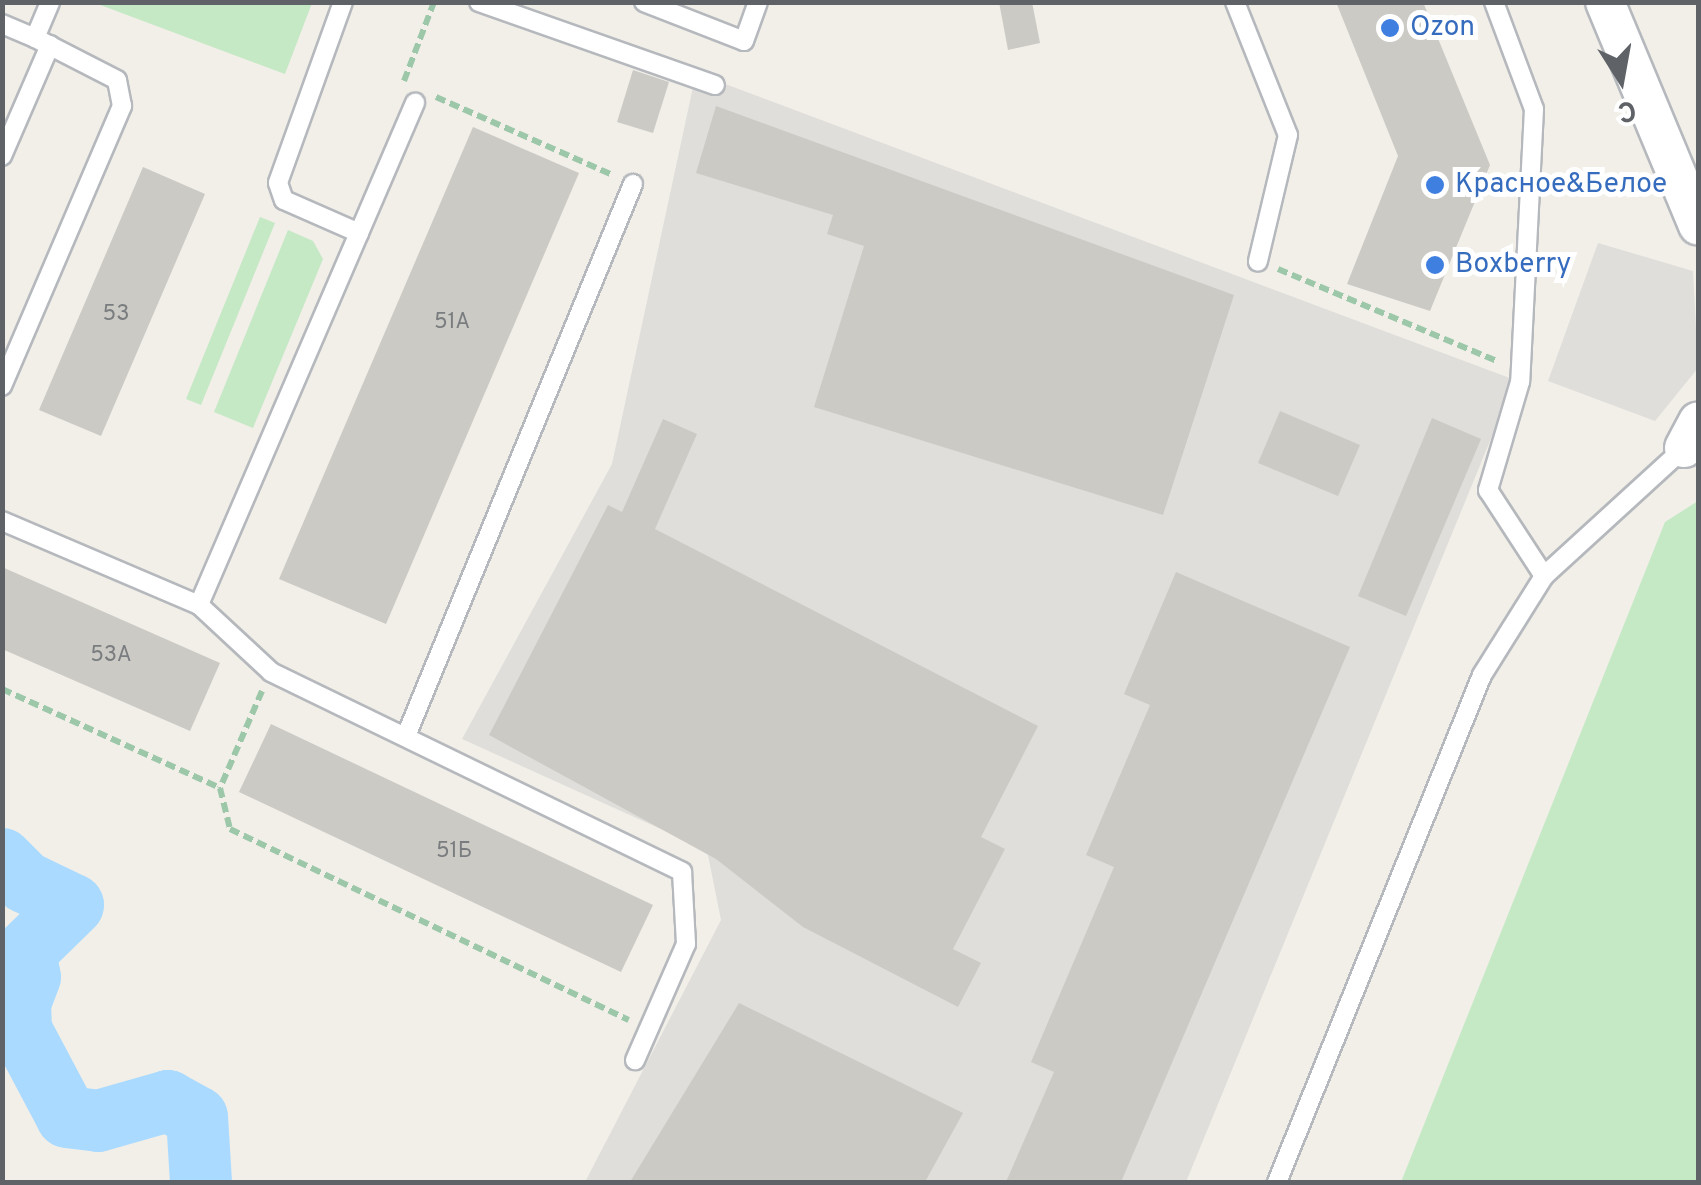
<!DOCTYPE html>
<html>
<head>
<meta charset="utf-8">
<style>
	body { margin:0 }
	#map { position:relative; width:1701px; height:1185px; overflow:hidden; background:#f1efe8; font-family:Overpass,sans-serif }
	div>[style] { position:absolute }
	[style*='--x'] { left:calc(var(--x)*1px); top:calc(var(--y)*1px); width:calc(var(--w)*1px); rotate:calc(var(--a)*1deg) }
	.industrial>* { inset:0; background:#e0deda }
	.green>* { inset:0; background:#c5e8c5 }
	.river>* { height:62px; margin:-31px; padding:0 31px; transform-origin:31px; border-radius:31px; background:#aadaff }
	.building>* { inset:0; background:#cccac5 }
	.path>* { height:6px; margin-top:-3px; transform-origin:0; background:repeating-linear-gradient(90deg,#9cc7a9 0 10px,transparent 0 15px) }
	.roads { filter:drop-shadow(2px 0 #b5b8bc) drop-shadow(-2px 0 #b5b8bc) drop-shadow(0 2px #b5b8bc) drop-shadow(0 -2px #b5b8bc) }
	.service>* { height:18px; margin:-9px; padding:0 9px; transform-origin:9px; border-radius:9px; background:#fff }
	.minor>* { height:38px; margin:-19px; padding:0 19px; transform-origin:19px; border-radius:19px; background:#fff }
	.dots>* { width:28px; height:28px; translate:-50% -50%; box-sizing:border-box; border:5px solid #fff; border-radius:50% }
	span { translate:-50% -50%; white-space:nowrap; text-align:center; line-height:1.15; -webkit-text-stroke:10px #fff; paint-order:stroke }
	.number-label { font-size:22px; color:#7a7d7f }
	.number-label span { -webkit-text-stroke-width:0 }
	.shop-label { font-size:28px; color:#366cbe }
	.left { translate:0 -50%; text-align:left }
	.frame { position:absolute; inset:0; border:5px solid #5f6368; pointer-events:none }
	.north { position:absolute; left:1571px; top:30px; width:100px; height:100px; -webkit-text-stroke:8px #fff; paint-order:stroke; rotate:169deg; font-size:28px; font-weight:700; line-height:40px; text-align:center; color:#5f6368 }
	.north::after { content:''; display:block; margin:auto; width:35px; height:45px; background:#5f6368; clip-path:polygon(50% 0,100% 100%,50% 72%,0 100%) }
</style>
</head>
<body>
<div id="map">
	<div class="industrial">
		<div style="clip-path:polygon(696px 73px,1515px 380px,1186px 1182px,585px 1182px,721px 920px,707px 850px,462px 739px,612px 464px)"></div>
		<div style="clip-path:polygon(1598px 243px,1693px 271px,1698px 368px,1655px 421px,1548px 381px)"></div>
	</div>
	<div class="green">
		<div style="clip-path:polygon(95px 3px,312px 3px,285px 74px)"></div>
		<div style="clip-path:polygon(260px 217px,275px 223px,201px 405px,186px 399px)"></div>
		<div style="clip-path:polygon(288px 230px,313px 241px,323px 259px,253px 428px,214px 412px)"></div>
		<div style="clip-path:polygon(1698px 501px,1698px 1182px,1401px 1182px,1665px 522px)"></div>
	</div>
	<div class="river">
		<div style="--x:2;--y:859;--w:33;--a:45"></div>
		<div style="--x:25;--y:882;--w:53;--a:25.6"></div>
		<div style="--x:73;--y:905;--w:67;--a:135.6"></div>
		<div style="--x:25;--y:952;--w:25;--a:79"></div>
		<div style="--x:30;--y:977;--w:28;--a:111"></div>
		<div style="--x:20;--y:1003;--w:27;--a:88"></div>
		<div style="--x:21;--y:1030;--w:98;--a:62.1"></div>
		<div style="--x:67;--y:1117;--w:31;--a:7"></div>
		<div style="--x:98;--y:1121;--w:73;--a:-15.9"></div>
		<div style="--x:168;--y:1101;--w:33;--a:29"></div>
		<div style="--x:197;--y:1117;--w:65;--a:86.5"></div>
	</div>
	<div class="building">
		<div style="clip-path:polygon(999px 2px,1032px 2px,1040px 43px,1008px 50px)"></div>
		<div style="clip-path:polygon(1336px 2px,1423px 2px,1490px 165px,1430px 311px,1347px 284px,1398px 156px)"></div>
		<div style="clip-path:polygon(633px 70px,669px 82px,653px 133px,617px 122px)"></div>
		<div style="clip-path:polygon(716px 106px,1234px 295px,1163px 515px,814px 407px,864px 246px,827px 234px,833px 215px,696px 173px)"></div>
		<div style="clip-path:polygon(473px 127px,579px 173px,386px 624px,279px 579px)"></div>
		<div style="clip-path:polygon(143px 167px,205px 194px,101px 436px,39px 410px)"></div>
		<div style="clip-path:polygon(1280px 411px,1360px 445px,1338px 496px,1258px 463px)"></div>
		<div style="clip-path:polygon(1432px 418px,1481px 439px,1406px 616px,1358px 596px)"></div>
		<div style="clip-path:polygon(663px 419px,697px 434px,655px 529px,1038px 726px,981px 837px,1005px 849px,953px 949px,981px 963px,958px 1007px,803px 927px,716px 859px,489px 735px,608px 505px,622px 512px)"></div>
		<div style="clip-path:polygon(2px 567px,220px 663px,190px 731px,2px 649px)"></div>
		<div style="clip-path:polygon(1176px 572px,1350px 647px,1121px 1182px,1006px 1182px,1054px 1072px,1031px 1062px,1114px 867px,1086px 855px,1150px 705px,1124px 694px)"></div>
		<div style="clip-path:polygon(271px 724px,653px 905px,621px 972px,239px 792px)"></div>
		<div style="clip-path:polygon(739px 1003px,963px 1113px,925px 1182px,630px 1182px)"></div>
	</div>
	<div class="path">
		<div style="--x:404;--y:81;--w:85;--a:-69.2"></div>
		<div style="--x:436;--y:97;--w:193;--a:23.8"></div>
		<div style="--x:1278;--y:269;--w:238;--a:22.8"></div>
		<div style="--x:2;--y:689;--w:239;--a:24.4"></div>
		<div style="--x:262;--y:691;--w:106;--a:113.4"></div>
		<div style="--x:220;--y:788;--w:42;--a:76.3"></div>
		<div style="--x:230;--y:829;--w:442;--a:25.6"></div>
	</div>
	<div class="roads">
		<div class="service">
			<div style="--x:343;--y:2;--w:192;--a:109.8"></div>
			<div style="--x:278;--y:183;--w:18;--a:71"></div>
			<div style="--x:284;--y:200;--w:82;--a:23.7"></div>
			<div style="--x:359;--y:233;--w:405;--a:113.3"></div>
			<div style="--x:199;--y:605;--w:98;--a:42.9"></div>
			<div style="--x:271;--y:672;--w:457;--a:25.9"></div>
			<div style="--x:682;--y:872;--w:72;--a:86.8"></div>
			<div style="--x:686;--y:944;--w:127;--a:113.7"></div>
			<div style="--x:479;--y:2;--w:250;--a:19.4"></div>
			<div style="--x:644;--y:2;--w:107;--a:21.3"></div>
			<div style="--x:744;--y:41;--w:41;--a:-70.3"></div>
			<div style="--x:1235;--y:2;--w:143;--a:68.3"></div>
			<div style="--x:1288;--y:135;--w:130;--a:103.4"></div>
			<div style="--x:1494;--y:2;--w:114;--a:69.5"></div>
			<div style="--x:1534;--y:109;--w:273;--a:92.9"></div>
			<div style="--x:1520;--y:382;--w:113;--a:106.5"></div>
			<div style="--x:1488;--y:490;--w:103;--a:56.9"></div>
			<div style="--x:2;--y:24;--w:36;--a:23"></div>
			<div style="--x:35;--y:38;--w:39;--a:-67"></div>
			<div style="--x:2;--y:156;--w:121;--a:-66.6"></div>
			<div style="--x:359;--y:233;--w:142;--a:-66.7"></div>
			<div style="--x:2;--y:386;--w:305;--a:-66.8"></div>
			<div style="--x:122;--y:106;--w:26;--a:-101"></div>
			<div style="--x:117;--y:80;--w:92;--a:-152.9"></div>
			<div style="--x:2;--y:521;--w:214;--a:23.1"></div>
			<div style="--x:406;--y:736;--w:597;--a:-67.65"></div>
			<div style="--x:1277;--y:1182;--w:547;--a:-67.98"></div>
			<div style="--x:1482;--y:675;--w:117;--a:-57.9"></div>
			<div style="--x:1544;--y:576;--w:190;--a:-42.4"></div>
		</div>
		<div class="minor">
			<div style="--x:1605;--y:2;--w:242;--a:67.4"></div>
			<div style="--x:1684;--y:448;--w:30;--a:-62"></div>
		</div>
	</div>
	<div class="dots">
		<div style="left:1390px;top:28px;background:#3f7fe0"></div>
		<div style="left:1435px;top:185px;background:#3f7fe0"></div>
		<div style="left:1435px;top:265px;background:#3f7fe0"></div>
	</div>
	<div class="number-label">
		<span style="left:116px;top:315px">53</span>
		<span style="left:452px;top:323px">51А</span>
		<span style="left:111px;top:656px">53А</span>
		<span style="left:454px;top:852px">51Б</span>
	</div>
	<div class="shop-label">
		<span class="left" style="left:1410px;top:28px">Ozon</span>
		<span class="left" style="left:1455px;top:185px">Красное&amp;Белое</span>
		<span class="left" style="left:1455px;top:265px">Boxberry</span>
	</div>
	<div class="frame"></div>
	<div class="north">С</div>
</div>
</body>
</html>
